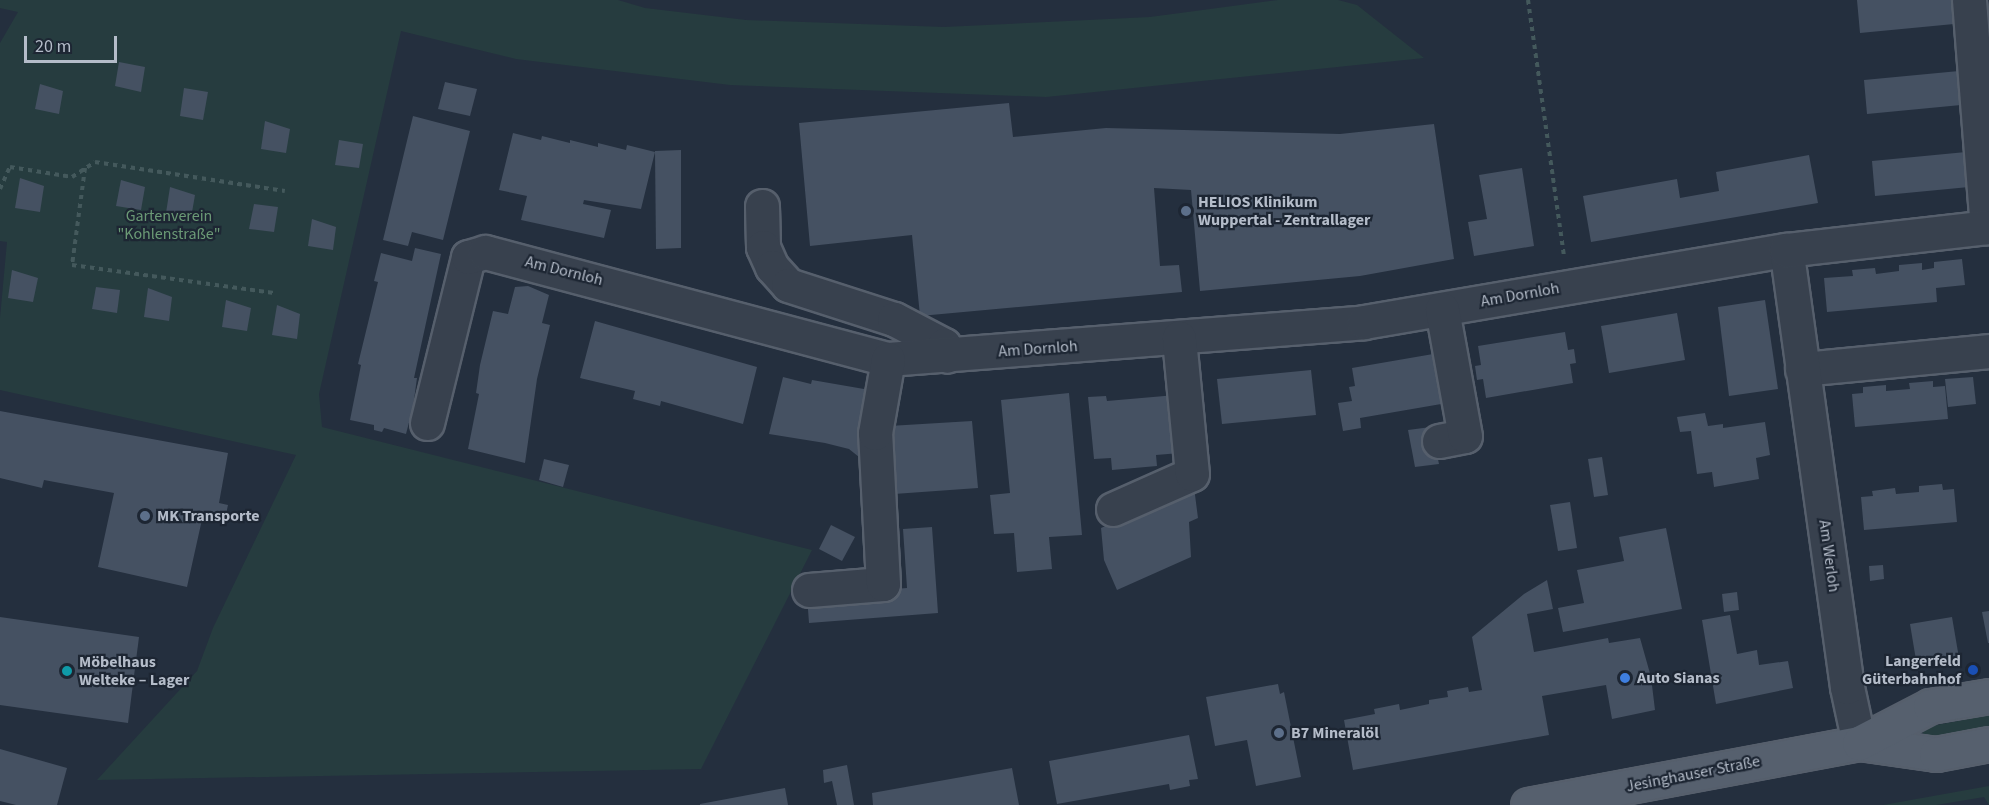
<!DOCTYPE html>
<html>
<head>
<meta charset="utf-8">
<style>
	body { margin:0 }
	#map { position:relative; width:1989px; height:805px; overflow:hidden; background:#242f3e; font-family:"Source Sans 3",sans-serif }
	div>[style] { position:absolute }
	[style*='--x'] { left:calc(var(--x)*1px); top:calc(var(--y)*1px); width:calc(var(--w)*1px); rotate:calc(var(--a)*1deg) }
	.green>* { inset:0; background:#263c3f }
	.building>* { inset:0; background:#455162 }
	.path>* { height:4px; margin-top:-2px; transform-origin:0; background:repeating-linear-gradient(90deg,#44595c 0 4.5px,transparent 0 9px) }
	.roads { filter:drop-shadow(2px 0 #565f6c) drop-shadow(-2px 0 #565f6c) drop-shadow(0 2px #565f6c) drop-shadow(0 -2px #565f6c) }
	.minor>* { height:33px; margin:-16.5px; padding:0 16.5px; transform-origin:16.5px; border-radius:16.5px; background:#38414e }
	.major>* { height:33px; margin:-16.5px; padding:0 16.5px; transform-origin:16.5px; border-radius:16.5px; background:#56606e }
	.dots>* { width:16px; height:16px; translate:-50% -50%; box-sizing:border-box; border:3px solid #1d2633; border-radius:50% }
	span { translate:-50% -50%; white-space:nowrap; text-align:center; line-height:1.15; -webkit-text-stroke:4.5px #1d2633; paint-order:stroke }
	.poi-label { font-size:16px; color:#b4bcc9; font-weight:700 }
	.left { translate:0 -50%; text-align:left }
	.right { translate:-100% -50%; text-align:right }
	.park-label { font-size:16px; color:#6b9a76 }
	.street-label { font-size:16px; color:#b4bcc9 }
	.scale { position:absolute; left:24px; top:36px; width:93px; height:27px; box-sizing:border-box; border:3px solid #b4bcc9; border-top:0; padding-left:8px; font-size:18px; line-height:21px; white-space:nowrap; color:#b4bcc9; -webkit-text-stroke:4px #1d2633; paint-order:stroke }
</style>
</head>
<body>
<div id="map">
	<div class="green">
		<div style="clip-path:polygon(0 0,618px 0,645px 8px,746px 20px,944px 27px,1150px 17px,1278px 0,1338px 0,1357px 5px,1424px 58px,1046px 97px,730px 85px,516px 59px,401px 31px,319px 394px,322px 427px,812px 550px,701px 769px,97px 780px,197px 671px,213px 628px,296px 455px,0 390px,0 318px,7px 242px,0 241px,0 43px,18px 12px,0 8px)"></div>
		<div style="clip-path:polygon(1989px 715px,1989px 726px,1925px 739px,1921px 728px)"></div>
		<div style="clip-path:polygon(1989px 786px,1989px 805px,1984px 797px,1936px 805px,1883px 805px)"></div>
	</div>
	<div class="building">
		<div style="clip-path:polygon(1857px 0,1952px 0,1954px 24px,1860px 33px)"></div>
		<div style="clip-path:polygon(119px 62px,145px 67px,141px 92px,115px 86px)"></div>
		<div style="clip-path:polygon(1959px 71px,1961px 105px,1867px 114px,1864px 80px)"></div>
		<div style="clip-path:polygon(445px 82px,477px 89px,470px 116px,438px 109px)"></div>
		<div style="clip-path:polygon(40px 84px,63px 91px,59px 114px,35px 109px)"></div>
		<div style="clip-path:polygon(184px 88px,208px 92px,203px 120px,180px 116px)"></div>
		<div style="clip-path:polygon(1009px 103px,1013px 137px,1106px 128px,1340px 134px,1434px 124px,1454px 259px,1360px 276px,1200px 291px,1191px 190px,1154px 188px,1160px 266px,1179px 265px,1182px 292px,920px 316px,912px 235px,810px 246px,799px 123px)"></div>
		<div style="clip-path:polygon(413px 116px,470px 131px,443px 240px,412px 232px,408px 246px,383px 240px)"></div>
		<div style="clip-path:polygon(265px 121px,290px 129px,286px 153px,261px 149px)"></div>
		<div style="clip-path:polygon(513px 133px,541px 140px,542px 136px,570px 143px,570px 140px,598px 147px,598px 143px,626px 150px,627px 145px,655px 152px,641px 209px,584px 200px,583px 204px,611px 210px,604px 238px,521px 220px,527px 196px,499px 190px)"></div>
		<div style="clip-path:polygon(339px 140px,363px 144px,359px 168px,335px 165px)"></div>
		<div style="clip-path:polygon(681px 150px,681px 248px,656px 249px,655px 151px)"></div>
		<div style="clip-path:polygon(1966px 152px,1969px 187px,1875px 196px,1872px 161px)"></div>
		<div style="clip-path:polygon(1809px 155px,1818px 203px,1591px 242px,1583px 196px,1677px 179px,1680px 198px,1719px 191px,1716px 172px)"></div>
		<div style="clip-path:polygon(1522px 168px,1534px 246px,1474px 256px,1468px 222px,1487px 219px,1479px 175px)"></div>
		<div style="clip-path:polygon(20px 178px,44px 186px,40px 212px,15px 208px)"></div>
		<div style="clip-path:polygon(121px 180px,145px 187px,141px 210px,116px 206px)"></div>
		<div style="clip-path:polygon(170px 187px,195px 195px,191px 218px,166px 213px)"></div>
		<div style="clip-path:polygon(254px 204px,278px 207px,274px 232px,249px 229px)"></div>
		<div style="clip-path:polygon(312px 219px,336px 227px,333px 250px,308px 246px)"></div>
		<div style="clip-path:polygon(415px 248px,441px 254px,414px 378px,417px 378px,413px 407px,406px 434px,384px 428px,382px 432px,374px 430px,374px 425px,350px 420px,361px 365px,358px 364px,378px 282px,374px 281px,381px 253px,412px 261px)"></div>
		<div style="clip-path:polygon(1962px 259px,1965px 285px,1936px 288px,1937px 302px,1827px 312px,1824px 278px,1853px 276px,1852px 270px,1875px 268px,1876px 274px,1899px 271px,1899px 265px,1922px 263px,1922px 270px,1934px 268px,1934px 262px)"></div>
		<div style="clip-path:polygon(12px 270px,38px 278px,33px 302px,8px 298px)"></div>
		<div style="clip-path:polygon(528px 286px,549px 295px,542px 323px,550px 325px,537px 379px,525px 463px,468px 449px,479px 394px,476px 393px,480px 365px,493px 311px,508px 314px,515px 287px)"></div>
		<div style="clip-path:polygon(96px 287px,120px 290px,117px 313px,92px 309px)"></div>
		<div style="clip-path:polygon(148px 288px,172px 297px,169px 321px,144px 317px)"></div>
		<div style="clip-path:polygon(226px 300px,251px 308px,247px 331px,222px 327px)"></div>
		<div style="clip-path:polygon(1765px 300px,1778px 389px,1729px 396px,1718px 307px)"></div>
		<div style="clip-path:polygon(277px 305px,300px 314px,297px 339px,272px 335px)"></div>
		<div style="clip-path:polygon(1677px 313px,1685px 360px,1609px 373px,1601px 326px)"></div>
		<div style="clip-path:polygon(595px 321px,757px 367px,743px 424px,661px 401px,660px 406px,633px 399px,635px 391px,580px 378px)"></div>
		<div style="clip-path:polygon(1565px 332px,1568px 350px,1574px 349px,1576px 363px,1570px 364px,1573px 383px,1486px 398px,1483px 379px,1477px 380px,1475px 366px,1481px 365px,1478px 346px)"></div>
		<div style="clip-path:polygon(1439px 353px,1447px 403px,1360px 418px,1361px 428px,1343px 431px,1338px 403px,1352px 401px,1349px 387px,1355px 386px,1352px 368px)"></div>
		<div style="clip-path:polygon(1311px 370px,1316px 415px,1222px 424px,1217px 379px)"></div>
		<div style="clip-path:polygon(783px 377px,811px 384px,812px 380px,864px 389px,867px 394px,859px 423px,873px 430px,859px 457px,849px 449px,825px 443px,769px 434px)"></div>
		<div style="clip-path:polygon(1973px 377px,1976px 404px,1948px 407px,1945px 379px)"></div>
		<div style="clip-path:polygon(1933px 381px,1933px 387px,1945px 386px,1948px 419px,1855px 427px,1852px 394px,1863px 393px,1863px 387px,1886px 385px,1886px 391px,1910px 389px,1909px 383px)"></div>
		<div style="clip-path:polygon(1069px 393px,1082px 535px,1049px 537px,1052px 569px,1017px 572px,1014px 533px,994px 534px,990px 495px,1010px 493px,1001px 400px)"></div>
		<div style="clip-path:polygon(1176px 395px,1180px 453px,1156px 455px,1157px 466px,1112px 470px,1111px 458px,1094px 459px,1088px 397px,1106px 396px,1107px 401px)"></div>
		<div style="clip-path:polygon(0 411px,228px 453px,219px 503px,228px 505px,225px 519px,203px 515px,187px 587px,98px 567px,114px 493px,44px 480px,42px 488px,0 478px)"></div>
		<div style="clip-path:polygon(1705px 413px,1708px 426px,1723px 424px,1723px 428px,1765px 422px,1770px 455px,1756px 458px,1759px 479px,1714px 487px,1712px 472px,1697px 474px,1691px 431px,1680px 432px,1677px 417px)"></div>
		<div style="clip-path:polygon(972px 421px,978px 488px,894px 494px,889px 426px)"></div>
		<div style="clip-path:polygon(1431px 427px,1439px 464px,1415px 467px,1408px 430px)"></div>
		<div style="clip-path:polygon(1602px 457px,1608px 495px,1594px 497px,1588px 459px)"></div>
		<div style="clip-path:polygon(544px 459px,569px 465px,563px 487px,539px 480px)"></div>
		<div style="clip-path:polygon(1942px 484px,1943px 490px,1954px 489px,1957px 522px,1864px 530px,1861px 497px,1873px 496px,1872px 491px,1895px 488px,1896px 494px,1919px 492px,1919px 486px)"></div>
		<div style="clip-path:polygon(1194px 487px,1198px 518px,1189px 522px,1191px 557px,1117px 590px,1104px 560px,1101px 528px)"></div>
		<div style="clip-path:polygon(1570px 502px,1577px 548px,1558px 551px,1550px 505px)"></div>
		<div style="clip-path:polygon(831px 525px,855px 537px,842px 561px,819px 549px)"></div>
		<div style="clip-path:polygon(932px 527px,938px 613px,809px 623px,807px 596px,907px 588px,903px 529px)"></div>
		<div style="clip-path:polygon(1666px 528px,1682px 609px,1563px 632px,1558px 608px,1584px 603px,1577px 570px,1624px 561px,1619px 537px)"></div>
		<div style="clip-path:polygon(1883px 565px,1884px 579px,1870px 581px,1869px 566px)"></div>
		<div style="clip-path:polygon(1547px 580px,1553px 609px,1527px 614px,1534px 652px,1608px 638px,1609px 643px,1640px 638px,1651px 677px,1655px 710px,1612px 719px,1606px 685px,1542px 696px,1549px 735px,1353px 770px,1344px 720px,1375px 714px,1374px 709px,1399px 704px,1400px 710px,1429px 704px,1429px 700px,1448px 697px,1447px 691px,1468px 687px,1469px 692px,1482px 690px,1472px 637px,1524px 594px)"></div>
		<div style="clip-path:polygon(1737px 592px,1739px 610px,1724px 612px,1722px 594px)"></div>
		<div style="clip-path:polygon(1989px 611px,1989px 643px,1988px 643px,1982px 612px)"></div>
		<div style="clip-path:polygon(1730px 615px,1737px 654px,1757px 650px,1759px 665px,1788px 661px,1793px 688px,1716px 704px,1702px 620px)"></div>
		<div style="clip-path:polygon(0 617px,139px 637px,128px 723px,0 705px)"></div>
		<div style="clip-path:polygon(1952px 617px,1959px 658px,1917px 666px,1910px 624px)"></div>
		<div style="clip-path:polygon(1278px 684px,1280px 694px,1284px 692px,1301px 777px,1256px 786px,1247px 740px,1215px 746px,1206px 697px)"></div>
		<div style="clip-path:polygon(1189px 735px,1198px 779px,1189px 780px,1190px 786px,1170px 790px,1169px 784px,1057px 804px,1049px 761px)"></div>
		<div style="clip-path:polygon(0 749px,67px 768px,57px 805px,16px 805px,0 801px)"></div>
		<div style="clip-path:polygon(847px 765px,854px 805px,837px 805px,832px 781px,824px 783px,823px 770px)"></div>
		<div style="clip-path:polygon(1012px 768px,1019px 805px,873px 805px,872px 793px)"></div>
		<div style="clip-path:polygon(785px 788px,788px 805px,700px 805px,700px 804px)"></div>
	</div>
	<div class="path">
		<div style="--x:1528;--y:0;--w:259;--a:82"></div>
		<div style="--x:85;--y:168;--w:98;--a:97.6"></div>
		<div style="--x:72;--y:265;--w:204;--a:7.9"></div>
		<div style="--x:0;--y:189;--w:24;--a:-66"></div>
		<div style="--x:10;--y:167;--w:63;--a:9.2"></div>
		<div style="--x:72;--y:177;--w:27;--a:-33"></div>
		<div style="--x:95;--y:162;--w:192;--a:8.7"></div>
	</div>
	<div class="roads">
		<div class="minor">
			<div style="--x:1969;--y:0;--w:228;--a:85.5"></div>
			<div style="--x:762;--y:206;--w:41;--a:88.6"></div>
			<div style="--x:763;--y:247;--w:22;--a:66"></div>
			<div style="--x:772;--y:267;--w:24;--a:48"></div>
			<div style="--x:788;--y:285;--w:111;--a:17.8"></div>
			<div style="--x:894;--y:319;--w:56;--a:27.5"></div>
			<div style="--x:944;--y:345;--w:11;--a:75"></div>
			<div style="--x:1802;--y:369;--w:188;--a:-5.5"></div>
			<div style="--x:427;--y:423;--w:171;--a:-76.1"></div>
			<div style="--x:468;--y:257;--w:18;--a:-16"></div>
			<div style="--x:485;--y:252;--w:417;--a:14.9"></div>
			<div style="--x:888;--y:359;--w:477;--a:-4.4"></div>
			<div style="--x:1364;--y:322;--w:428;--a:-9.7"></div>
			<div style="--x:1439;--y:441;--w:26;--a:-11"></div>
			<div style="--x:1465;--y:436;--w:129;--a:-100.3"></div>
			<div style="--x:1113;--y:509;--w:86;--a:-23.9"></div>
			<div style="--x:1192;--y:474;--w:137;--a:-95.5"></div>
			<div style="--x:809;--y:590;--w:74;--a:-4.6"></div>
			<div style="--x:883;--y:584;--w:151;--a:-93"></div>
			<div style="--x:875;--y:433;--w:75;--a:-80"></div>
			<div style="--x:1859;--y:743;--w:57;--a:-102.1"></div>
			<div style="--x:1847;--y:687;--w:441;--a:-97.9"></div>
			<div style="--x:1786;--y:250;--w:204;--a:-6.5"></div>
		</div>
		<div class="major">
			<div style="--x:1859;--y:743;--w:78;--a:8.1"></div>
			<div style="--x:1936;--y:754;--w:54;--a:-10.7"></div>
			<div style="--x:1528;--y:805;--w:337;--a:-10.6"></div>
			<div style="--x:1859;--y:743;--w:80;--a:-27.5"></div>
			<div style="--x:1930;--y:706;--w:60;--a:-9.6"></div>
		</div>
	</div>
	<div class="dots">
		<div style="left:1186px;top:211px;background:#5c6f8a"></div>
		<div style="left:145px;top:516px;background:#5c6f8a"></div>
		<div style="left:1973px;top:670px;background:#1a4fb4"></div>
		<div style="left:67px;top:671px;background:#0f9aa8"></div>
		<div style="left:1625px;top:678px;background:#3f7fe0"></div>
		<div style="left:1279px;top:733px;background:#5c6f8a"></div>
	</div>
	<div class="poi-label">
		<span class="left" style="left:1198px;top:211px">HELIOS Klinikum<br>Wuppertal - Zentrallager</span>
		<span class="left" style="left:157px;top:516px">MK Transporte</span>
		<span class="right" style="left:1961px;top:670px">Langerfeld<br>Güterbahnhof</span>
		<span class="left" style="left:79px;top:671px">Möbelhaus<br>Welteke – Lager</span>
		<span class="left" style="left:1637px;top:678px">Auto Sianas</span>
		<span class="left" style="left:1291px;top:733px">B7 Mineralöl</span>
	</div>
	<div class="park-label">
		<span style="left:169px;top:225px">Gartenverein<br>"Kohlenstraße"</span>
	</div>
	<div class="street-label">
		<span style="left:564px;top:271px;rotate:14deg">Am Dornloh</span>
		<span style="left:1520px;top:295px;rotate:-10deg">Am Dornloh</span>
		<span style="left:1038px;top:349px;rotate:-4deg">Am Dornloh</span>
		<span style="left:1829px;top:556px;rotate:82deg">Am Werloh</span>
		<span style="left:1693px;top:774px;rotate:-11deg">Jesinghauser Straße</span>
	</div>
	<div class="scale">20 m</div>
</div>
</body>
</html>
